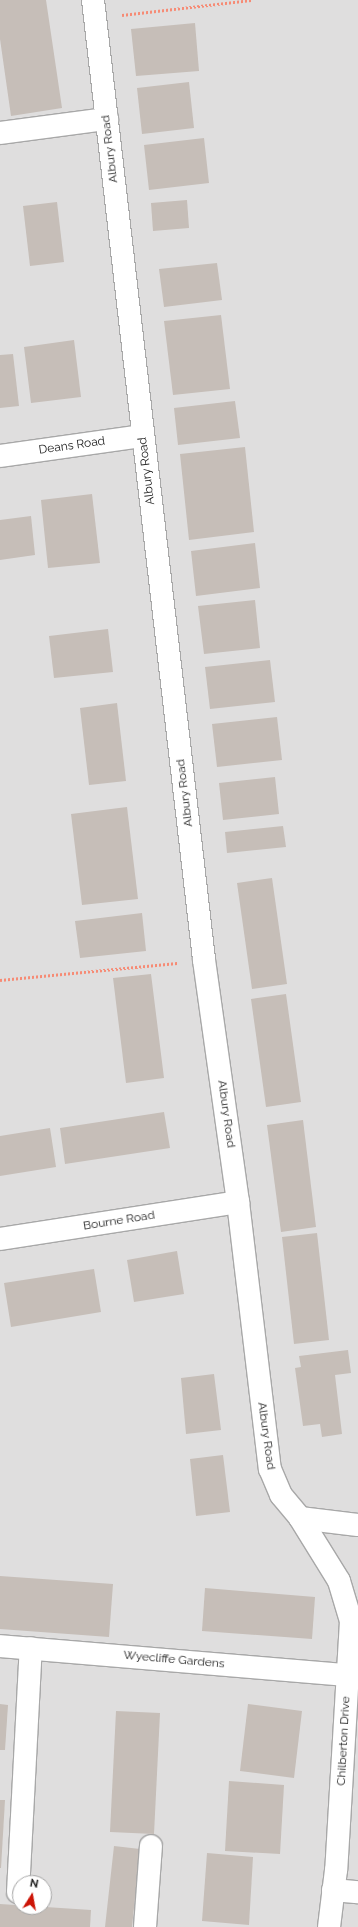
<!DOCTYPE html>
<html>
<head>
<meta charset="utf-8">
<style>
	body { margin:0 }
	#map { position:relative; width:358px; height:1927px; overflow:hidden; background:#f1efe8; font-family:Raleway,sans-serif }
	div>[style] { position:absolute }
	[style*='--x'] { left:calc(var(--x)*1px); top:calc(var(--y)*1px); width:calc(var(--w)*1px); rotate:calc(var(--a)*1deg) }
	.residential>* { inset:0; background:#dfdede }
	.building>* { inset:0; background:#c6beb8 }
	.path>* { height:2.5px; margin-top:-1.25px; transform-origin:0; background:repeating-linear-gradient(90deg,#f68b75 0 2px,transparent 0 4px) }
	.roads { filter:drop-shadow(1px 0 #a8a8a8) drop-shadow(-1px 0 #a8a8a8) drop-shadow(0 1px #a8a8a8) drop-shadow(0 -1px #a8a8a8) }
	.minor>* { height:22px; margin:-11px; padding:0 11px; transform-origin:11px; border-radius:11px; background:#fff }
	span { translate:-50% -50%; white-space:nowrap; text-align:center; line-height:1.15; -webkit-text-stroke:4px #fff; paint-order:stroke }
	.street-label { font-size:12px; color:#212121 }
	.north { position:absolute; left:12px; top:1875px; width:40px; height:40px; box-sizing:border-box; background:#fff; border:1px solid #a6a6a6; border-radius:50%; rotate:11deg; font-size:11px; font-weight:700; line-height:16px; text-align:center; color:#212121 }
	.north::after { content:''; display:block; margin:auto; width:14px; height:18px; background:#cc1406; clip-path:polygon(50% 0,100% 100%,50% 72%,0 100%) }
</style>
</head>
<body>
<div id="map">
	<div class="residential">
		<div style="clip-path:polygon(evenodd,0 0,358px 0,358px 1927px,0 1927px,0 0,20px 1883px,44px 1883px,44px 1907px,20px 1907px,20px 1883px)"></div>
	</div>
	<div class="building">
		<div style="clip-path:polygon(0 0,46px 0,62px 108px,11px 116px,0 39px)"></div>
		<div style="clip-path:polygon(195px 23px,199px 71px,136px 76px,131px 29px)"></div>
		<div style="clip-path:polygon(189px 82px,194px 128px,142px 134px,137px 88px)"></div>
		<div style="clip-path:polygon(204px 138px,209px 183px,149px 190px,144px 145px)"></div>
		<div style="clip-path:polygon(187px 200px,189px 228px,153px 231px,151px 203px)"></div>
		<div style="clip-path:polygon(57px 202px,64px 262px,30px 266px,23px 206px)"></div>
		<div style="clip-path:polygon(217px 263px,222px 300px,164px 307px,159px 269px)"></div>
		<div style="clip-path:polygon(221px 315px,230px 389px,173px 395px,164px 321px)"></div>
		<div style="clip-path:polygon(74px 340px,81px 397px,31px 403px,24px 347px)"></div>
		<div style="clip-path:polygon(13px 354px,19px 406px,0 408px,0 355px)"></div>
		<div style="clip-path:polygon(235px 401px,240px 438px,178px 445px,174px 408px)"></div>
		<div style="clip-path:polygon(245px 447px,254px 532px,189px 540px,180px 454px)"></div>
		<div style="clip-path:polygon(92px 494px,100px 563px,48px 568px,41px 500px)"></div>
		<div style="clip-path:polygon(31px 516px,35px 555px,0 560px,0 520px)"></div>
		<div style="clip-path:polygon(255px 543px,260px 588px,196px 596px,191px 551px)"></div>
		<div style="clip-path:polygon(255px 600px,260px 648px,204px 654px,198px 606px)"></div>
		<div style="clip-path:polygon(108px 629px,113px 672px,54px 678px,49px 636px)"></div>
		<div style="clip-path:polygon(270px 660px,275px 702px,210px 709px,205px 667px)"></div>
		<div style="clip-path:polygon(117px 703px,126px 781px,89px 785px,80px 708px)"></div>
		<div style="clip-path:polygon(277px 717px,282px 760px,217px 767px,212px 724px)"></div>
		<div style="clip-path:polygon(275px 777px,279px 814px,223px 820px,219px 783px)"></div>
		<div style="clip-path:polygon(127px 807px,138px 899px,82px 905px,71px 814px)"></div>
		<div style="clip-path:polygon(283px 826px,286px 847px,227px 853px,225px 832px)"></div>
		<div style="clip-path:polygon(272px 878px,287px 984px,252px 989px,237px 883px)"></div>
		<div style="clip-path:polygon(142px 913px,146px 951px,80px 958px,75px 921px)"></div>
		<div style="clip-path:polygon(151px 974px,164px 1078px,126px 1083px,113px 978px)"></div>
		<div style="clip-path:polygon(286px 994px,301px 1102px,266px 1107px,251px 999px)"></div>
		<div style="clip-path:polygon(164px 1112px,170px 1148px,65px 1164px,60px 1128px)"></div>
		<div style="clip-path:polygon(303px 1120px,316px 1227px,281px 1232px,267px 1125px)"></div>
		<div style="clip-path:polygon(50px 1128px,56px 1167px,0 1176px,0 1136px)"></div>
		<div style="clip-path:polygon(317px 1233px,329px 1340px,294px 1344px,282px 1237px)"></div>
		<div style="clip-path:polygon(177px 1251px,184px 1294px,134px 1302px,127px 1260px)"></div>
		<div style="clip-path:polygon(94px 1269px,101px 1312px,11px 1327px,4px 1283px)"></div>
		<div style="clip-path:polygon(348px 1350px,351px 1373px,335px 1375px,342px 1434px,322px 1437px,320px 1424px,303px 1426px,295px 1368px,301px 1367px,299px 1356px)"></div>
		<div style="clip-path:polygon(214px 1374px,221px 1430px,186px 1434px,181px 1378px)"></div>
		<div style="clip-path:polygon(223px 1455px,230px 1512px,196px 1516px,190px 1459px)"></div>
		<div style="clip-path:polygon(0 1576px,113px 1584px,109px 1637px,0 1629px)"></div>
		<div style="clip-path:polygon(205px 1588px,315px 1597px,312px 1639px,202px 1631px)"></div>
		<div style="clip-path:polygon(0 1704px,8px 1705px,5px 1750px,0 1750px)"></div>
		<div style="clip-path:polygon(248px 1704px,302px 1711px,294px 1778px,240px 1771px)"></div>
		<div style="clip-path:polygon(116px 1711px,160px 1713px,154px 1834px,110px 1832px)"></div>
		<div style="clip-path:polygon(229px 1781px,284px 1785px,280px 1854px,225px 1851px)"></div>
		<div style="clip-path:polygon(0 1800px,5px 1800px,1px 1868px,0 1868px)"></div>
		<div style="clip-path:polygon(114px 1846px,140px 1849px,132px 1927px,105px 1927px)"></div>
		<div style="clip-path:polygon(207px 1853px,253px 1857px,249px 1925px,202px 1921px)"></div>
		<div style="clip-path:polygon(0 1904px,91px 1910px,90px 1927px,0 1927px)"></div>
	</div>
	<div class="path">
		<div style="--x:122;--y:15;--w:130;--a:-6.6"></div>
		<div style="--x:0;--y:980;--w:178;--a:-5.5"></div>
	</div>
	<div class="roads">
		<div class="minor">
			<div style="--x:93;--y:0;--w:966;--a:83.4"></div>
			<div style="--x:204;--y:960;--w:244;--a:82"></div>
			<div style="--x:238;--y:1202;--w:269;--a:83.2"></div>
			<div style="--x:270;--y:1469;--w:28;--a:67"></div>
			<div style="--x:281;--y:1495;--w:30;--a:50"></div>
			<div style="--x:300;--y:1518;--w:58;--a:6.9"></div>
			<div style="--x:0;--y:133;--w:108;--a:-7.5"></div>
			<div style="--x:0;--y:456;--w:144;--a:-8"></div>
			<div style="--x:0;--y:1239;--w:241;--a:-8.8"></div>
			<div style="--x:300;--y:1518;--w:74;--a:58.2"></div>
			<div style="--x:339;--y:1581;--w:42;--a:73.3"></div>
			<div style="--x:351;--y:1621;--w:249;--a:93.4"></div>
			<div style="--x:336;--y:1870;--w:57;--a:97"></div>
			<div style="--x:0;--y:1646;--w:349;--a:4.8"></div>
			<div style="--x:333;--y:1890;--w:25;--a:5"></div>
			<div style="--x:18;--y:1892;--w:244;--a:-87"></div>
			<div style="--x:145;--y:1927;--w:81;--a:-85.8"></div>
		</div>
	</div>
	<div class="street-label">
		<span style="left:110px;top:149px;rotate:-97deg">Albury Road</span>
		<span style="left:72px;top:446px;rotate:-8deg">Deans Road</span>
		<span style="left:147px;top:471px;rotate:-97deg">Albury Road</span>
		<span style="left:185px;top:793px;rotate:-97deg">Albury Road</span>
		<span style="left:226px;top:1114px;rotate:82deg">Albury Road</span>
		<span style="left:119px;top:1221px;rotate:-9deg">Bourne Road</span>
		<span style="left:266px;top:1436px;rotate:82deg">Albury Road</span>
		<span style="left:174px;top:1660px;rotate:5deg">Wyecliffe Gardens</span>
		<span style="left:344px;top:1741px;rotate:-87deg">Chilberton Drive</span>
	</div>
	<div class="north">N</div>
</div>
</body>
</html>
